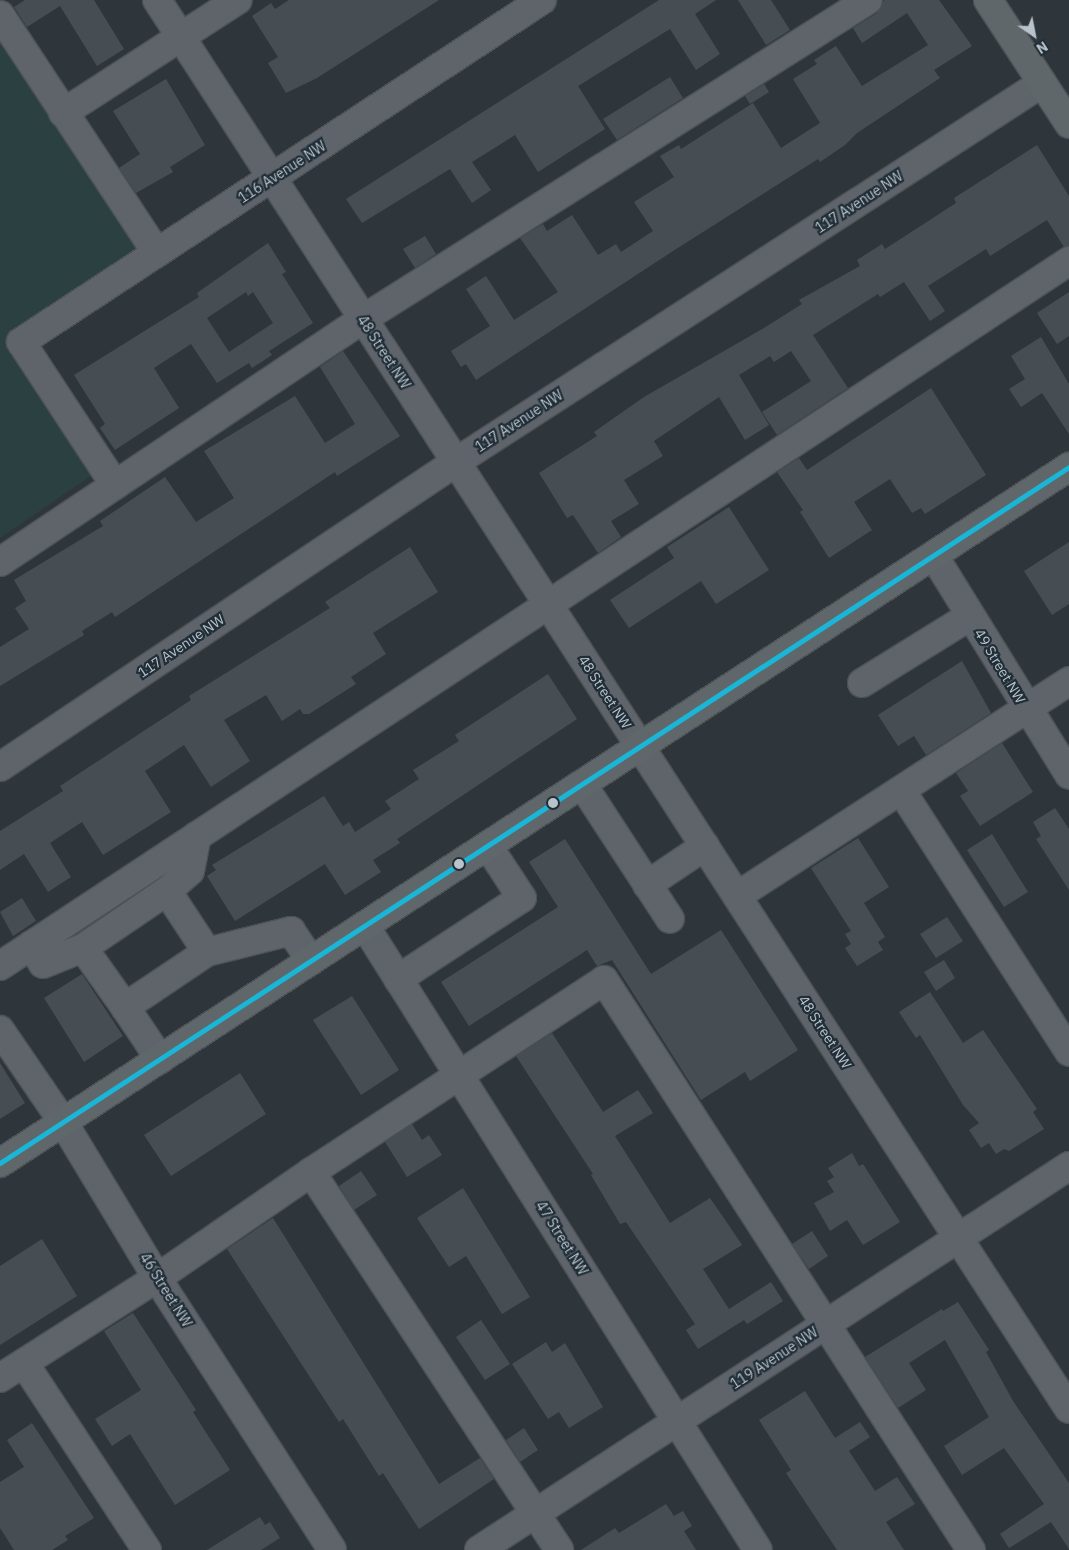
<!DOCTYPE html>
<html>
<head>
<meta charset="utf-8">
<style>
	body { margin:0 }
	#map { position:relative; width:1069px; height:1550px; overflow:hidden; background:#2e363c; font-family:"IBM Plex Sans",sans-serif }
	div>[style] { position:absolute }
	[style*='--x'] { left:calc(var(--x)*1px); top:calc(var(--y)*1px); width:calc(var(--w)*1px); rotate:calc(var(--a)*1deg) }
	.green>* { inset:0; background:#2b4141 }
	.building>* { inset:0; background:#474e53 }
	.roads { filter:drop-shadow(1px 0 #4c5256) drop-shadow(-1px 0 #4c5256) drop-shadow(0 1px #4c5256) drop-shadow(0 -1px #4c5256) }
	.minor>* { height:28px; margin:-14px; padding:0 14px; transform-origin:14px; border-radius:14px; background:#5e646a }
	.major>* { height:28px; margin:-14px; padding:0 14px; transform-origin:14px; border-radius:14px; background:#60676b }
	.bus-1>* { height:5px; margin:-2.5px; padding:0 2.5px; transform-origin:2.5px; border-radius:2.5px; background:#1ab6d8 }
	.dots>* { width:14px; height:14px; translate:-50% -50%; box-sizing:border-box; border:2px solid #212e37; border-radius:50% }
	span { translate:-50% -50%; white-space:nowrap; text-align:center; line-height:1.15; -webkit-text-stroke:4.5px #212e37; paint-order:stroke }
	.street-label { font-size:14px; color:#b9c3cc }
	.north { position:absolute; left:1009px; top:10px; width:50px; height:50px; -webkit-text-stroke:4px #212e37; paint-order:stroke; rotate:147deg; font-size:14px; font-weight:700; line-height:20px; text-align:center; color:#b9c3cc }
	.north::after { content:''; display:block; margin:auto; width:18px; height:22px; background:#b9c3cc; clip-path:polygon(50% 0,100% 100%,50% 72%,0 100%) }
</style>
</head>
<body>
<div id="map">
	<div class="green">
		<div style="clip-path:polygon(0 37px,138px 248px,9px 333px,99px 470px,0 538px)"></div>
	</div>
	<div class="building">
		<div style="clip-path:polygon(25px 0,94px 0,124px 49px,97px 66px,60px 6px,27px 27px,14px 7px)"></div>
		<div style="clip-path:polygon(289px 0,439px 0,317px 78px,286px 93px,268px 63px,278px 57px,252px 16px,271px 3px,275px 9px)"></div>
		<div style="clip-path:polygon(659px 0,716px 0,695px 14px,720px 54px,696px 70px,670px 29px,578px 86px,605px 129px,538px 172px,515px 135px,472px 162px,491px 190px,472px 203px,450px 169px,362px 223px,346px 199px)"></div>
		<div style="clip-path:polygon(738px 0,771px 0,790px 30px,766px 45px)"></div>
		<div style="clip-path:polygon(884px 0,939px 0,972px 46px,934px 70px,940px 78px,857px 133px,845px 145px,820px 162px,818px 159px,673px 251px,476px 380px,466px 364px,461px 367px,451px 351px,490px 326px,466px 289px,486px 276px,514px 320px,558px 292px,520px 238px,543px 224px,547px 231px,572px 215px,598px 255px,616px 244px,621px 252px,653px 231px,634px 202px,674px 177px,660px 156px,679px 145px,681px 149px,753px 103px,781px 148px,820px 123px,793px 79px,817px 64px,814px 60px,836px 46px,862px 86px,928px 45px,907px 13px,862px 43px,853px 28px,877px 13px)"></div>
		<div style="clip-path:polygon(670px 77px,683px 98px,617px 140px,603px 119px)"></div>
		<div style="clip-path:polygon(166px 79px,205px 145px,170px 167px,173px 172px,136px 193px,119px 168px,140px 154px,113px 111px)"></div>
		<div style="clip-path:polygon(764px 84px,769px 92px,750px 104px,745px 96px)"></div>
		<div style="clip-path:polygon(1037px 145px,1069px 196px,1069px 246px,1064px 247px,1047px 220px,990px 256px,986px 249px,928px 286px,945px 311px,930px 321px,904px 282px,880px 297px,878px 294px,813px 335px,848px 388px,777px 435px,762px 412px,811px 381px,791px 351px,774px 362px,770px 356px,739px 375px,769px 425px,745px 440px,719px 397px,654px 441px,663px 456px,624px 480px,639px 504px,611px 521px,621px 537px,598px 553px,573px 515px,567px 518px,539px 473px,597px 436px,594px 432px,644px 397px,764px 328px,802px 304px,799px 300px,860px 266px,857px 260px,882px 244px,885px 249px,956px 203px,954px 198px)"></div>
		<div style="clip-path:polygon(425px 236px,436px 254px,415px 268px,403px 249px)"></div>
		<div style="clip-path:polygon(evenodd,268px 243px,286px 272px,282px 274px,313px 323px,269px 351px,272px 355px,252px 368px,249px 363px,217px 383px,191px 344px,154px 368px,179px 408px,115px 450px,100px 428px,105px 424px,74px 375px,199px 297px,197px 293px,268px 243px,246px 292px,248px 296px,253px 292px,273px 323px,229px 352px,207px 318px,246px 292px)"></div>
		<div style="clip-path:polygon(1069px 292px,1069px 336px,1057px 344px,1037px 313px)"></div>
		<div style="clip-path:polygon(1041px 337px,1069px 384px,1069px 434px,1042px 393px,1021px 407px,1009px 389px,1025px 379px,1011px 356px)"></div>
		<div style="clip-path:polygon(343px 351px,400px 436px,337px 476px,335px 472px,115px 617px,112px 612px,82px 631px,84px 635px,0 686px,0 647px,29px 629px,15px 608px,26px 601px,14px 580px,103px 526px,100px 521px,165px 477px,196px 522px,234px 498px,204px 451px,295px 396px,325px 443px,355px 424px,320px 367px)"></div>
		<div style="clip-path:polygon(931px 388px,986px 475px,925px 514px,921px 508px,912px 513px,890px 479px,854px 502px,872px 530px,829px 558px,800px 512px,803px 510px,777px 472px,799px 458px,807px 470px)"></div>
		<div style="clip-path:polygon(729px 507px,769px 570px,716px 604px,701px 581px,629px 628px,610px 600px,674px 558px,667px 547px)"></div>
		<div style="clip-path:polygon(1069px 542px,1069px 604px,1052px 615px,1024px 571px)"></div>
		<div style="clip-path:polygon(410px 547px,438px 592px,373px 633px,386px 654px,351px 677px,356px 684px,309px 714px,303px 714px,300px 709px,282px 721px,266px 695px,224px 720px,250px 761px,211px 787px,184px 745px,145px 771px,171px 812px,103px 855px,82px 822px,50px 843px,71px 877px,48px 892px,24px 854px,0 870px,0 831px,63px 791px,60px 786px,191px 700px,189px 696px,330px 608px,325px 602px)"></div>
		<div style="clip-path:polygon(962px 661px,991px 713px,926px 755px,914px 736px,898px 746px,878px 715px)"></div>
		<div style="clip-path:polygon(548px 674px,577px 719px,397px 839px,400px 843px,373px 860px,381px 872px,345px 895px,325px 864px,235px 921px,207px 876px,216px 870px,212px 865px,324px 796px,343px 826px,349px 822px,355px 832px,391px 809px,385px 801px,419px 779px,413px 770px,459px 741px,455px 735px)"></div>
		<div style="clip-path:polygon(1002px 743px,1033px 792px,980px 826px,960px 796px,968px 791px,956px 773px)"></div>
		<div style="clip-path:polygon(1055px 808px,1069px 829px,1069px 890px,1036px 839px,1041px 836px,1033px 822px)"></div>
		<div style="clip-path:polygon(992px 834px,1028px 892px,1004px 907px,967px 850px)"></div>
		<div style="clip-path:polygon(858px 838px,889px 887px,864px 903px,885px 937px,878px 942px,883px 950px,857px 966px,845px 948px,851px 944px,845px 934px,851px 931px,811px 868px)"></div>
		<div style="clip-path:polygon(565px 839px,651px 974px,721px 930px,798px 1050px,750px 1081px,745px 1072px,701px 1100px,612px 960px,597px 966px,587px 950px,469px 1026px,441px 982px,558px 907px,529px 862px)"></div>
		<div style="clip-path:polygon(22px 898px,36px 921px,13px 936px,0 912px)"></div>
		<div style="clip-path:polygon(947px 917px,963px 941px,936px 958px,920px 934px)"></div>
		<div style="clip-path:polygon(944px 960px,955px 978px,936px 991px,924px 972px)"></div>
		<div style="clip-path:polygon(82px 974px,123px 1036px,84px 1062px,44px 998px)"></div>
		<div style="clip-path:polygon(930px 992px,963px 1043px,983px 1030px,1037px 1109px,1033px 1112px,1044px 1129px,1009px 1151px,1004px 1149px,996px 1154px,989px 1143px,981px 1148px,969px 1130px,979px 1123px,963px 1105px,920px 1035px,916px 1038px,899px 1012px)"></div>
		<div style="clip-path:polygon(352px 996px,399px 1070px,361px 1095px,313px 1020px)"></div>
		<div style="clip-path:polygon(552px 1033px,603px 1112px,638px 1090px,653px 1113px,615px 1136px,670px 1223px,710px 1198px,728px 1224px,742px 1245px,703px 1269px,729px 1309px,771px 1282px,783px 1301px,747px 1324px,744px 1320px,698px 1349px,686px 1330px,695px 1324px,626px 1222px,620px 1224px,591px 1175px,593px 1174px,516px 1056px)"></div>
		<div style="clip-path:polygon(0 1063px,25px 1103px,0 1119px)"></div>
		<div style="clip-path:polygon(240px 1073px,266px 1114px,171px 1176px,144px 1135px)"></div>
		<div style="clip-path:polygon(412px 1124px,422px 1140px,429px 1135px,442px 1155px,407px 1177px,385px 1142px)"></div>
		<div style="clip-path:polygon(852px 1153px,859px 1166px,863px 1164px,900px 1222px,863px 1245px,847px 1220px,830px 1231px,814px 1203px,834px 1192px,827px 1181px,834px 1177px,828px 1168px)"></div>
		<div style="clip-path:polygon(361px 1171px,377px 1195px,354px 1210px,339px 1186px)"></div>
		<div style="clip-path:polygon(463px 1188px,530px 1297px,502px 1314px,466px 1256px,449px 1267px,417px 1218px)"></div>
		<div style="clip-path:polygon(273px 1218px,439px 1484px,480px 1458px,494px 1479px,419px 1529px,383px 1473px,379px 1476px,343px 1419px,339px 1422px,227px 1249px)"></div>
		<div style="clip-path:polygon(812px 1231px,828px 1256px,809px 1269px,792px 1244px)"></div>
		<div style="clip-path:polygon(42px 1239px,77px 1296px,0 1345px,0 1266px)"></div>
		<div style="clip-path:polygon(958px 1302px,989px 1350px,986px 1352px,1013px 1401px,1069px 1483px,1069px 1549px,1051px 1522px,1009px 1548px,1000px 1534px,1044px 1504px,1004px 1448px,962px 1475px,944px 1446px,989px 1417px,945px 1340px,909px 1363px,926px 1390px,898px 1408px,865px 1357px,942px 1309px,943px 1311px)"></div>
		<div style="clip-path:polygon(133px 1313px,196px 1410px,193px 1412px,230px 1470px,175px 1505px,130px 1434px,112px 1446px,95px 1419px,141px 1390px,104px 1331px)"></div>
		<div style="clip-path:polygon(481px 1320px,510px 1364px,485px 1380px,456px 1337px)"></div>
		<div style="clip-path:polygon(546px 1342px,552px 1352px,565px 1343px,603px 1407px,569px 1428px,559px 1412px,548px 1419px,512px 1364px)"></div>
		<div style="clip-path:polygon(805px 1391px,835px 1438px,860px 1422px,870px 1437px,849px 1451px,875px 1491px,897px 1477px,915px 1504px,886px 1522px,904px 1550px,837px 1550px,786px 1473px,791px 1470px,759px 1420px)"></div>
		<div style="clip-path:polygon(32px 1423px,94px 1518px,65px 1536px,68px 1540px,52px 1550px,14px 1550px,0 1528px,0 1482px,24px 1467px,7px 1440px)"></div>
		<div style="clip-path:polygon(524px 1428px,538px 1450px,520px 1462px,506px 1440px)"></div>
		<div style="clip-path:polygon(666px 1504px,674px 1516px,683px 1511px,692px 1526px,684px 1531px,696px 1550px,581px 1550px,615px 1528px,619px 1533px)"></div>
		<div style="clip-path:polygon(260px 1517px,265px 1525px,270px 1522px,280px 1538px,261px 1550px,207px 1550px)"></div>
	</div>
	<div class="roads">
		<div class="minor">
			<div style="--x:157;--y:0;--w:1678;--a:57.09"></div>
			<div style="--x:0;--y:15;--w:285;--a:56.6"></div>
			<div style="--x:63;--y:113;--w:208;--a:-32.9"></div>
			<div style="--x:115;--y:485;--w:171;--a:-123.3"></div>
			<div style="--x:21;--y:342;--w:623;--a:-33.28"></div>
			<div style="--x:934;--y:556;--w:257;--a:58.3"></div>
			<div style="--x:0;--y:562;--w:437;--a:-33.8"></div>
			<div style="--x:363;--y:319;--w:597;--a:-32.28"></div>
			<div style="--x:862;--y:683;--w:127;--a:-31.8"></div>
			<div style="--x:0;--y:767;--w:549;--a:-33.78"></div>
			<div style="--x:456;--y:462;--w:698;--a:-32.89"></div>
			<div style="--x:582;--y:784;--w:161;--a:56.9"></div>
			<div style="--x:901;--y:790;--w:311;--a:57.3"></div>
			<div style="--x:647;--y:885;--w:70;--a:-33.9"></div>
			<div style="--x:167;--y:891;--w:30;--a:-41"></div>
			<div style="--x:190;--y:871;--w:36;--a:-79"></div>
			<div style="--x:737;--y:896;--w:396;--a:-32.9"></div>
			<div style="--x:365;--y:926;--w:737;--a:57.8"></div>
			<div style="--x:31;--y:945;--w:22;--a:58"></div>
			<div style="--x:43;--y:964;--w:43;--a:-21.8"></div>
			<div style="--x:83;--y:948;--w:102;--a:-34.2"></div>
			<div style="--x:167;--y:891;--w:73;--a:56.7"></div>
			<div style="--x:207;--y:952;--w:99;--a:146.1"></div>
			<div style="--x:125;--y:1007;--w:72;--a:-125.4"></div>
			<div style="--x:207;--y:952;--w:87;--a:-14"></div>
			<div style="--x:291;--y:931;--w:36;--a:56"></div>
			<div style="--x:0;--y:966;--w:1281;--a:-33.4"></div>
			<div style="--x:398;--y:979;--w:148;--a:-33.2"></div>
			<div style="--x:522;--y:898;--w:62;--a:-123.2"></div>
			<div style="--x:125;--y:1007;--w:63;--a:56.1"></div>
			<div style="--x:0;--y:1030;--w:112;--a:55.6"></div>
			<div style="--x:63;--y:1122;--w:182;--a:58.9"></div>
			<div style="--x:157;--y:1278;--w:323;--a:57.2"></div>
			<div style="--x:311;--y:1172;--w:452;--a:56.7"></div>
			<div style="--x:24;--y:1363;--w:224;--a:56.7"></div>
			<div style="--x:0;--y:1378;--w:186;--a:-32.5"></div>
			<div style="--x:157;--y:1278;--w:187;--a:-34.5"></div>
			<div style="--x:311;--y:1172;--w:350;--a:-33.2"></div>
			<div style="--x:604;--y:980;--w:678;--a:57.22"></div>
			<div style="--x:479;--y:1550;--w:704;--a:-33.06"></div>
		</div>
		<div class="major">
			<div style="--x:988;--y:0;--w:148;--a:56.8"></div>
			<div style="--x:0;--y:1163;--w:1276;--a:-33.07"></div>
		</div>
	</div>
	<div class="bus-1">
		<div style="--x:0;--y:1163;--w:1276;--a:-33.07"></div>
	</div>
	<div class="dots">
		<div style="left:553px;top:803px;background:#b9c3cc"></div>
		<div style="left:459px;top:864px;background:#b9c3cc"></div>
	</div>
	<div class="street-label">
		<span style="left:282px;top:172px;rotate:-33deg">116 Avenue NW</span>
		<span style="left:859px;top:202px;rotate:-33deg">117 Avenue NW</span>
		<span style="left:384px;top:352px;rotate:57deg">48 Street NW</span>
		<span style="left:519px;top:421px;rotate:-33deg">117 Avenue NW</span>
		<span style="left:181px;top:646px;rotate:-34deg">117 Avenue NW</span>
		<span style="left:1000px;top:666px;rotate:59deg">49 Street NW</span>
		<span style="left:605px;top:692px;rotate:57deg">48 Street NW</span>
		<span style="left:825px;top:1032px;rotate:57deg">48 Street NW</span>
		<span style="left:562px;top:1238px;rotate:58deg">47 Street NW</span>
		<span style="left:166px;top:1290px;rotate:58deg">46 Street NW</span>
		<span style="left:774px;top:1358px;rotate:-33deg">119 Avenue NW</span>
	</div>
	<div class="north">N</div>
</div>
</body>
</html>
